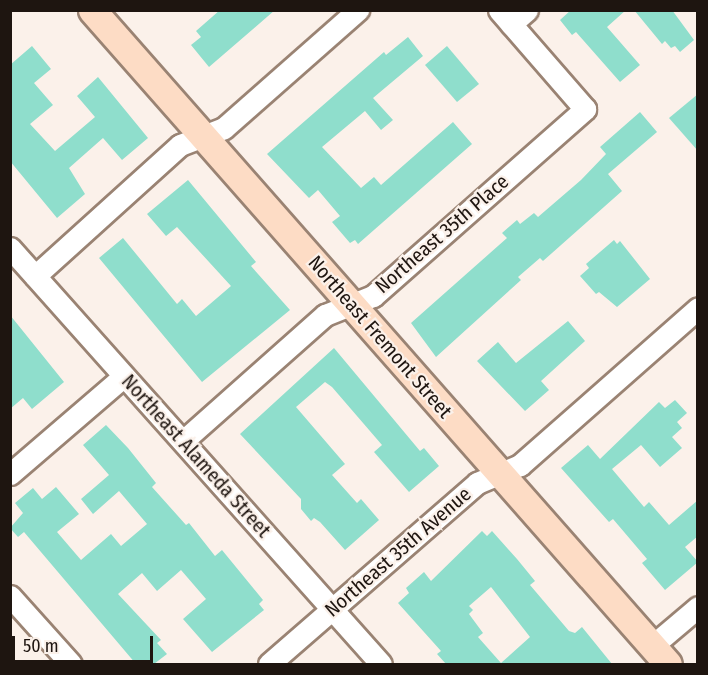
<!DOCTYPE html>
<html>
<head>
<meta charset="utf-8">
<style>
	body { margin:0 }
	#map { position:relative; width:708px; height:675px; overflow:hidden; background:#fbf1ea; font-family:"Fira Sans Condensed",sans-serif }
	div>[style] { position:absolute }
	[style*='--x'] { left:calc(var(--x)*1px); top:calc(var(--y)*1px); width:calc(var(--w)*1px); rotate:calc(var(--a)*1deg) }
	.building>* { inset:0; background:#8fdecc }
	.roads { filter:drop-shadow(2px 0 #9a8373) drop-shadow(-2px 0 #9a8373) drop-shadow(0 2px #9a8373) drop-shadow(0 -2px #9a8373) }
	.minor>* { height:21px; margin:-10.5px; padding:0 10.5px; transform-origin:10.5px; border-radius:10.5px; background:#fff }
	.major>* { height:27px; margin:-13.5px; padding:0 13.5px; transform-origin:13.5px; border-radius:13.5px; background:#fddcc5 }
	span { translate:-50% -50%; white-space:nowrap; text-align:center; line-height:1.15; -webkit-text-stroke:4.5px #fbf1ea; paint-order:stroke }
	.street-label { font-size:20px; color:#1e1510 }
	.frame { position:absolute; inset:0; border:12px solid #1e1510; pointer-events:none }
	.scale { position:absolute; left:12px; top:636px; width:141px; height:27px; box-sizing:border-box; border:3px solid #1e1510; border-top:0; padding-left:8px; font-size:18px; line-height:21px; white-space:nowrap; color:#1e1510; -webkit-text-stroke:4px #fbf1ea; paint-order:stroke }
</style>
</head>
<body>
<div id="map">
	<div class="building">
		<div style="clip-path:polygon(220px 10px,275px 10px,209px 67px,191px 45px,201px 37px,196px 31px)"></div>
		<div style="clip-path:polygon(571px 10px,626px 10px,607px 27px,640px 65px,620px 82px,576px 32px,572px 35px,560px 20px)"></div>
		<div style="clip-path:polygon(634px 10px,672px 10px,694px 40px,680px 52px,675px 46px,671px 48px,665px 41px,662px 44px)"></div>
		<div style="clip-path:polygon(408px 37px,423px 56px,373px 98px,393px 120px,381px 130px,365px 111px,322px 147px,361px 188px,374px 177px,381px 185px,453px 122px,472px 144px,358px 244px,355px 240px,350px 243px,332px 222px,340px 216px,318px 190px,309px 198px,267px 154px,384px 52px,386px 55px)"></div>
		<div style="clip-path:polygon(32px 46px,51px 69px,34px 83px,53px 105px,30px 124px,55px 151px,95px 117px,77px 96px,98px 77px,148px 138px,122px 160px,103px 138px,69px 168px,85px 194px,57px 218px,10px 161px,10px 65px)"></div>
		<div style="clip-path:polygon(447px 46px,479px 84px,457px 102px,425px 65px)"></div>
		<div style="clip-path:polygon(698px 94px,698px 151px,669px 118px)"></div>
		<div style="clip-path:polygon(640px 112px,657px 132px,608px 174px,622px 191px,543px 261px,540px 258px,518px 277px,521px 280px,436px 357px,411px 323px,507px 238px,502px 233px,517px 220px,520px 224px,534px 213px,538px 217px,581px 180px,606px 154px,600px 147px)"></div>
		<div style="clip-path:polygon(188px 180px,256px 262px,251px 266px,290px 310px,202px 382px,99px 258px,123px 238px,177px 304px,182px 299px,196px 316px,231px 286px,177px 227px,166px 236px,147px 214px)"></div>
		<div style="clip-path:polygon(614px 240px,617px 244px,620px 241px,650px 279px,617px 307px,599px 292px,596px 294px,580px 276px,589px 268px,586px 264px)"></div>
		<div style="clip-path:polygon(10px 315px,64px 382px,32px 409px,23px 398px,10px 409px)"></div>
		<div style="clip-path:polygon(568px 321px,585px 341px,541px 381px,549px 390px,525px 411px,477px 361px,498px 342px,516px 363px)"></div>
		<div style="clip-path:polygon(334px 348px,420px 451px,424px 448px,439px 466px,409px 492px,374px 452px,382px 445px,332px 387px,325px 382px,296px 407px,345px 464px,332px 475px,357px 503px,361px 499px,379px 520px,345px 550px,320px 522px,314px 518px,311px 521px,301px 509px,301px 499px,240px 434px)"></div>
		<div style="clip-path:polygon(675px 400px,687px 413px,677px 422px,682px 428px,672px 437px,682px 448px,660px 467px,641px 445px,612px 469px,644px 507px,649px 502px,669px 525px,698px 500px,698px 536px,685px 547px,698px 562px,665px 590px,642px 563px,647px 559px,613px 519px,609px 522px,561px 468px,588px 445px,600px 459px,659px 402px,665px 408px)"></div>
		<div style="clip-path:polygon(106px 425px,128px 448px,156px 483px,152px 487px,186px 525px,189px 523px,215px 556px,222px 550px,263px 600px,259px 604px,264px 610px,212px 652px,183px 619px,206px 599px,181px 570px,157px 591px,142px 573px,118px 594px,161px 640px,157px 643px,167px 654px,154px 664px,136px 664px,24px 532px,18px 537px,10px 528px,23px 513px,15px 503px,33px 488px,42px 499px,56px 487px,79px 514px,57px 532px,81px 560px,111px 534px,121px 546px,147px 524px,119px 491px,93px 514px,81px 499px,109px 475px,83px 445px)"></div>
		<div style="clip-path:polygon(evenodd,482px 531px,487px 536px,492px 531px,517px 559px,535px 581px,530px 585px,569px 631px,575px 633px,582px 627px,612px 664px,446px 664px,437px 654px,441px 651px,398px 603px,409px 593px,406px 588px,424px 572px,431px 581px,482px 531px,491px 587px,530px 637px,501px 663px,478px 637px,483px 633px,469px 614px,473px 610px,469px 606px,491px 587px)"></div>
	</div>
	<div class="roads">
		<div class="minor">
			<div style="--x:511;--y:24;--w:21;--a:-41"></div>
			<div style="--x:10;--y:248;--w:557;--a:48.27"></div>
			<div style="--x:35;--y:276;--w:195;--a:-42.1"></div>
			<div style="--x:180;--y:145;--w:47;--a:-21.1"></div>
			<div style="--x:224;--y:128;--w:179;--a:-41.4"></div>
			<div style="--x:183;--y:441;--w:190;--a:-41.6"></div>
			<div style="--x:325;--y:315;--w:52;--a:-21.6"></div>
			<div style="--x:373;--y:296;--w:283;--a:-41.4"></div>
			<div style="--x:585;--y:109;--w:131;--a:-131"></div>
			<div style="--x:10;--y:474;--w:150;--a:-40.7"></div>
			<div style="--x:10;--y:596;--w:91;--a:48.1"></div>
			<div style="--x:652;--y:646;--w:60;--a:-40.3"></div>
			<div style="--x:269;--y:664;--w:276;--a:-41"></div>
			<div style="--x:477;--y:483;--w:47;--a:-22.7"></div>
			<div style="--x:520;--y:465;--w:237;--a:-41.4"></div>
		</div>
		<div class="major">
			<div style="--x:92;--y:10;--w:871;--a:48.63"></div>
		</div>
	</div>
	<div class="street-label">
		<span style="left:442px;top:234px;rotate:-41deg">Northeast 35th Place</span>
		<span style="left:380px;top:337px;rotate:49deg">Northeast Fremont Street</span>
		<span style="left:196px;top:456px;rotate:48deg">Northeast Alameda Street</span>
		<span style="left:398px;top:552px;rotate:-41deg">Northeast 35th Avenue</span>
	</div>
	<div class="frame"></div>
	<div class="scale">50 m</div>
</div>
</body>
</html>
